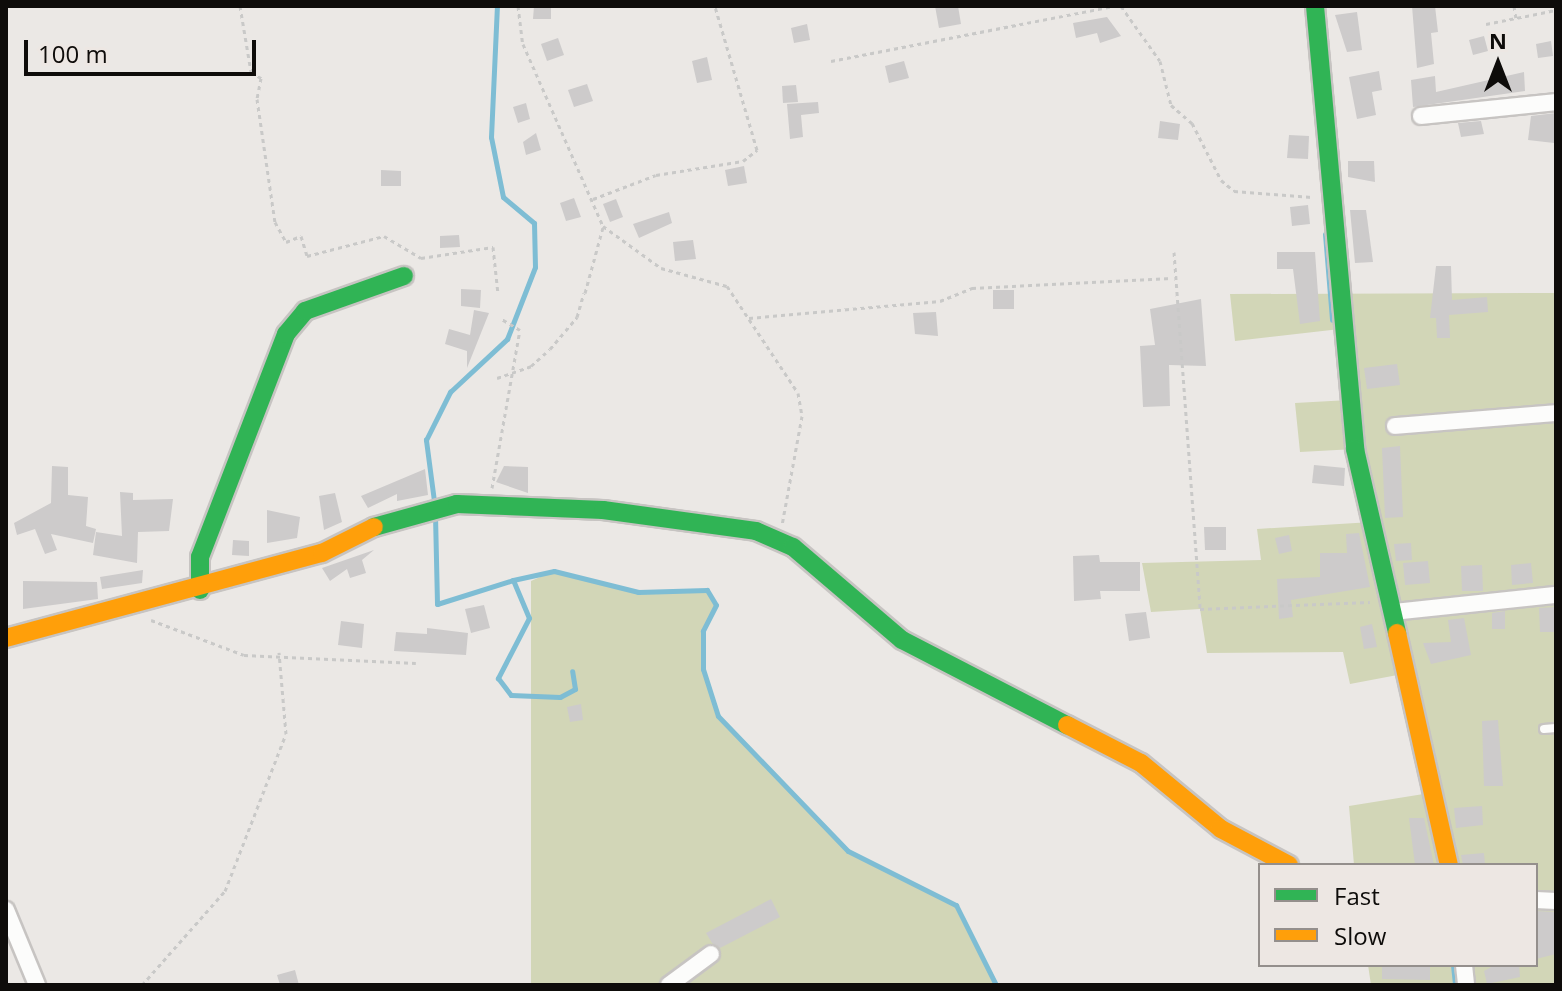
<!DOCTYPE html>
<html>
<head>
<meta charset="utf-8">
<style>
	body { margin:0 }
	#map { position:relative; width:1562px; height:991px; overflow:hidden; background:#ebe8e5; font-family:"Open Sans",sans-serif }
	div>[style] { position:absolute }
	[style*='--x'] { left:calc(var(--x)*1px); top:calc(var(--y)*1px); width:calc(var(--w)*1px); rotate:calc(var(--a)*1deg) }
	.green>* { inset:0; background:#d2d6b7 }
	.stream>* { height:5px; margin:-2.5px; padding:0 2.5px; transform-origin:2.5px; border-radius:2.5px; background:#7ebdd4 }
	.building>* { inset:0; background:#cdcbcb }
	.path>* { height:3px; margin-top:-1.5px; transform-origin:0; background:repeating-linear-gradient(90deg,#c9c9c8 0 4px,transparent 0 8px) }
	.roads { filter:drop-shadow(2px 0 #c7c4c2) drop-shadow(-2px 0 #c7c4c2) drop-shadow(0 2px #c7c4c2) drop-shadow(0 -2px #c7c4c2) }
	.lane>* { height:8px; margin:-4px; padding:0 4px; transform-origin:4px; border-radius:4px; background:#fcfcfb }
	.street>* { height:16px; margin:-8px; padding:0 8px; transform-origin:8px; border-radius:8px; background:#fcfcfb }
	.fast>* { height:18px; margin:-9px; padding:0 9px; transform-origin:9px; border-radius:9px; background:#30b455 }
	.slow>* { height:18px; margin:-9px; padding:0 9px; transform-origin:9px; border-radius:9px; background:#ff9f0a }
	span { translate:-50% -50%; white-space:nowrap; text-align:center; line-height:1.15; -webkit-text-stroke:7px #ede7e3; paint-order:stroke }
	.frame { position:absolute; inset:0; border:8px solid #0e0c0a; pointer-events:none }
	.legend { position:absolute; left:1258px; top:863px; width:280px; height:104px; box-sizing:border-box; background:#ede7e3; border:2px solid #948f8c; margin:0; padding:10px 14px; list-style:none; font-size:24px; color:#0e0c0a }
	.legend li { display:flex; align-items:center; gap:16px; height:40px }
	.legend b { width:40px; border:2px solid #948f8c }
	.north { position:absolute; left:1458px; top:24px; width:80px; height:80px; -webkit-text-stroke:6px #ede7e3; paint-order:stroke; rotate:0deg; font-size:22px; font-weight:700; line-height:32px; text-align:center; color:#0e0c0a }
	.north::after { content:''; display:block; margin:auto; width:28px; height:36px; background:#0e0c0a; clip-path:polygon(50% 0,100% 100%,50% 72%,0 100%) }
	.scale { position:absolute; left:24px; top:40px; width:232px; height:36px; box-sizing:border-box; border:4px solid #0e0c0a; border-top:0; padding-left:10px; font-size:24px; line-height:28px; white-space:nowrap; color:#0e0c0a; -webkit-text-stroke:6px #ede7e3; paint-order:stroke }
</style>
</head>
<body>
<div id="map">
	<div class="green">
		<div style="clip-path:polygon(1556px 293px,1556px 985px,1371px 985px,1368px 965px,1536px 965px,1536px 865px,1354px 865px,1349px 806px,1436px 792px,1408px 673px,1350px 684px,1343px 652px,1207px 653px,1200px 609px,1151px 612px,1142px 563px,1261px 560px,1257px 529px,1372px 522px,1355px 449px,1300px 452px,1295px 403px,1349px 400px,1340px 329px,1235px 341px,1230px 294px)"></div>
		<div style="clip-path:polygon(554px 571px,638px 592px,707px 590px,716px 605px,703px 631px,703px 669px,718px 716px,848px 851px,956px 905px,996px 985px,531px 985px,531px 581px)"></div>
	</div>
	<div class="stream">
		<div style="--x:1325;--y:234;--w:86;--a:85.3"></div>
		<div style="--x:434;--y:501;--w:62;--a:-97.5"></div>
		<div style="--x:426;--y:440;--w:54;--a:-63.4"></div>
		<div style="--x:450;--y:392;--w:78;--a:-42.9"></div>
		<div style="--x:507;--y:339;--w:77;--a:-68.7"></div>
		<div style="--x:535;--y:267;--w:44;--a:-91.3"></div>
		<div style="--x:534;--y:223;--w:40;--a:-140"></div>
		<div style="--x:503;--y:197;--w:61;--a:-101.3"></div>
		<div style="--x:491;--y:137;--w:131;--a:-87.4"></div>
		<div style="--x:435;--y:515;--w:89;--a:88.7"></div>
		<div style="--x:437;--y:604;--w:80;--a:-17.5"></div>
		<div style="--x:513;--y:580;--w:41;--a:67.2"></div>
		<div style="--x:529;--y:618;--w:68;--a:117.3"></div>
		<div style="--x:498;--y:678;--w:21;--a:53"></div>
		<div style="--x:511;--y:695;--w:49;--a:2.3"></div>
		<div style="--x:560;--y:697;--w:17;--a:-28"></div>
		<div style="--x:575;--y:689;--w:18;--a:-99"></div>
		<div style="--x:513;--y:580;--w:42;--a:-12.4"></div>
		<div style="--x:554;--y:571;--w:87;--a:14"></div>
		<div style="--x:638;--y:592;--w:69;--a:-1.7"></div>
		<div style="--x:707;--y:590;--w:17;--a:59"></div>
		<div style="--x:716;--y:605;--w:29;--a:117"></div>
		<div style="--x:703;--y:631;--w:38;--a:90"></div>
		<div style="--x:703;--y:669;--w:49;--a:72.3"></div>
		<div style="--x:718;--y:716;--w:187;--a:46.1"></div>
		<div style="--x:848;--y:851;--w:121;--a:26.6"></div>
		<div style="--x:956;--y:905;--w:89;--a:63.4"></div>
		<div style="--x:1453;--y:965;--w:19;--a:84"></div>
	</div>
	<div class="building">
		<div style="clip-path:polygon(534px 6px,551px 6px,551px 19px,533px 19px)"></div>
		<div style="clip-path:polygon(935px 6px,958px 6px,961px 24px,939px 28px)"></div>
		<div style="clip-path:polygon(1412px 6px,1435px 6px,1438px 32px,1431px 33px,1434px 64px,1417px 68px)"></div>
		<div style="clip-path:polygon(1357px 12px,1362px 50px,1347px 52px,1335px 15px)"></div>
		<div style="clip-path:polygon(1107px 17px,1121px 36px,1100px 43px,1097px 33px,1076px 38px,1073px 23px)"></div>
		<div style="clip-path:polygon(807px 24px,810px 40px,794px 43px,791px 28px)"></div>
		<div style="clip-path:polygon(1484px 36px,1488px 51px,1473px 55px,1469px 40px)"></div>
		<div style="clip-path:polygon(558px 38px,564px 55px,547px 61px,541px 44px)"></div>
		<div style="clip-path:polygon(1551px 41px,1553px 56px,1538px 58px,1536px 44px)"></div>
		<div style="clip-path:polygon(707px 57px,712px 80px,697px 83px,692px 61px)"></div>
		<div style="clip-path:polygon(904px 61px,909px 78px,889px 83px,885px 66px)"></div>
		<div style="clip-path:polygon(1379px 71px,1382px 90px,1372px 92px,1376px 115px,1357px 119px,1349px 77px)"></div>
		<div style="clip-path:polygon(1524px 72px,1525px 91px,1413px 107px,1411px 80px,1435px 76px,1436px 92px)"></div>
		<div style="clip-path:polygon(587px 84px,593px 101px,574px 107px,568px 90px)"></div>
		<div style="clip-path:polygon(796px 85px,798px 102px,783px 103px,782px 86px)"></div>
		<div style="clip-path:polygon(818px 102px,819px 113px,801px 115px,803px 137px,790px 139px,787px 104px)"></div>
		<div style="clip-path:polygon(526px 103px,530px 119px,518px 123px,513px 107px)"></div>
		<div style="clip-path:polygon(1556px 113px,1554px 143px,1528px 140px,1531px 116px)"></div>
		<div style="clip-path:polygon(1160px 121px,1180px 124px,1178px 140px,1158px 138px)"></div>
		<div style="clip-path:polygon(1481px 121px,1484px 134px,1461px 137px,1458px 123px)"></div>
		<div style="clip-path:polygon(536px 133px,541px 150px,526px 155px,523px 142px)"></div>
		<div style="clip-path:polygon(1289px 135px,1309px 136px,1308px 159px,1287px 158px)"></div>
		<div style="clip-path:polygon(1348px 161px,1374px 161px,1375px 182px,1348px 177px)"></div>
		<div style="clip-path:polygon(744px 166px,747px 183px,728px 186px,725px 170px)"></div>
		<div style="clip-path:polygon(381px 170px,401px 171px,401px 186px,381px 186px)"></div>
		<div style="clip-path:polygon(574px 198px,581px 217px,566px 221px,560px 203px)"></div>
		<div style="clip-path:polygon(616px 199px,623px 217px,610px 222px,603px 204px)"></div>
		<div style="clip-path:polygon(1308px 205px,1310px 224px,1292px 226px,1290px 207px)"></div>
		<div style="clip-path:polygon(1350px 210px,1366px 210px,1373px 262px,1355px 263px)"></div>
		<div style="clip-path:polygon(669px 212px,672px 223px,639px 238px,633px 224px)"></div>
		<div style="clip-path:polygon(459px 235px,460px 247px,440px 248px,440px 236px)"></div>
		<div style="clip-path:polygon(693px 240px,696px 259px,675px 261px,673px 242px)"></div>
		<div style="clip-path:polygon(1277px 252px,1315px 252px,1320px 321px,1300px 324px,1293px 269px,1277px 269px)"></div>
		<div style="clip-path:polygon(1436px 266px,1451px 266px,1452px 300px,1487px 297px,1488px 312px,1449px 315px,1450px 338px,1437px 338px,1436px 318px,1430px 318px)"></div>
		<div style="clip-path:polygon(461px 289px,481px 290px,480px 308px,461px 306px)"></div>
		<div style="clip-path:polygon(993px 290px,1014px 290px,1014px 309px,993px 309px)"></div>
		<div style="clip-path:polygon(1201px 299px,1206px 366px,1169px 365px,1170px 406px,1143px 407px,1140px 346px,1155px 345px,1150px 309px)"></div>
		<div style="clip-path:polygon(474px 310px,489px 313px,467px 368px,467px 351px,445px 344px,449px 329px,470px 335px)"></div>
		<div style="clip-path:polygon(936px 312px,938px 336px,915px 334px,913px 313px)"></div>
		<div style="clip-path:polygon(1397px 364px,1400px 385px,1367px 389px,1364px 368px)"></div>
		<div style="clip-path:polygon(1400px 446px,1403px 517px,1385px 518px,1382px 448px)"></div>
		<div style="clip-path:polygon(1314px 465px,1345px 468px,1344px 486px,1312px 483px)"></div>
		<div style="clip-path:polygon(52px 466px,68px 467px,68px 495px,88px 497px,86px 526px,96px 529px,93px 543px,51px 534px,57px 550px,45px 554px,35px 529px,17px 535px,14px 523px,51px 503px)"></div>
		<div style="clip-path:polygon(504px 466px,528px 467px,528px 493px,496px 482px)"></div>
		<div style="clip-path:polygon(425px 469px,428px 495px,397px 501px,397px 494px,368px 508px,361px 496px)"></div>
		<div style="clip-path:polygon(120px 492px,133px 493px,133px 500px,173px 499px,169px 531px,138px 532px,137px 563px,93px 555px,96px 532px,122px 536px)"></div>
		<div style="clip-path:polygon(335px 493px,342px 522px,324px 530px,319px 496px)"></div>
		<div style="clip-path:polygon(267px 510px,300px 517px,297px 538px,267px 543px)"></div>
		<div style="clip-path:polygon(1204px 527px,1226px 527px,1226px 550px,1205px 550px)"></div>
		<div style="clip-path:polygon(1359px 533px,1370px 587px,1291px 600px,1293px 617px,1279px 619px,1277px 579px,1320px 577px,1320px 553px,1347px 553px,1346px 534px)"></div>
		<div style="clip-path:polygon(1289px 535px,1292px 551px,1279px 554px,1275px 538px)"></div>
		<div style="clip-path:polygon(233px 540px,249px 541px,249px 556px,232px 555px)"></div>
		<div style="clip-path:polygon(1411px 543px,1412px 560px,1396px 561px,1394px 544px)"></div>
		<div style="clip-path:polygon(374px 550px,362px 560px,366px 573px,350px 578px,347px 569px,330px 581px,322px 568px)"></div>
		<div style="clip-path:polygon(1099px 555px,1100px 562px,1140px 562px,1140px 591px,1100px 591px,1101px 599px,1074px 601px,1073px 556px)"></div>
		<div style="clip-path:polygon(1428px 561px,1430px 583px,1405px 585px,1403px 563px)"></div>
		<div style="clip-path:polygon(1531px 563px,1533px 583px,1512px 585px,1511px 565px)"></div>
		<div style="clip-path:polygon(1482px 565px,1483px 591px,1462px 591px,1461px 566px)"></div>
		<div style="clip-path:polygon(143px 570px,142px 583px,102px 589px,100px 577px)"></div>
		<div style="clip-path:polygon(23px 581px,97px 582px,98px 599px,23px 609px)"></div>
		<div style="clip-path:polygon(484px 605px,490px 628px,471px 633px,465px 609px)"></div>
		<div style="clip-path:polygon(1556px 607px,1556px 632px,1540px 632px,1539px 608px)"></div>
		<div style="clip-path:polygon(1505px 611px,1505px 629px,1492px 629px,1492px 613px)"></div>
		<div style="clip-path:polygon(1146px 612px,1150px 638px,1129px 641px,1125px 614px)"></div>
		<div style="clip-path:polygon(1464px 618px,1471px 655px,1431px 664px,1423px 643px,1451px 642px,1448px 620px)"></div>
		<div style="clip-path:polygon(341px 621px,364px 624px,362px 648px,338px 645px)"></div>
		<div style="clip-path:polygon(1372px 624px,1377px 647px,1364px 649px,1360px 627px)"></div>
		<div style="clip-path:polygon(427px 628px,468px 633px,466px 655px,394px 651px,396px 632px,427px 634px)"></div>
		<div style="clip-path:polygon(581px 704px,583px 720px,570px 722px,567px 707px)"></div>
		<div style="clip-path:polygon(1498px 720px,1503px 786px,1484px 786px,1482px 721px)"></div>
		<div style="clip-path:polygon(1482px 806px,1483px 825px,1456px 828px,1454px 808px)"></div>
		<div style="clip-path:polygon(1409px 818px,1424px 818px,1434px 865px,1415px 865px)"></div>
		<div style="clip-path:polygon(1484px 853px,1485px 865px,1463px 865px,1461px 855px)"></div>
		<div style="clip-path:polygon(771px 899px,780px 917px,720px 948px,712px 943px,706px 933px)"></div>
		<div style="clip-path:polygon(1536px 911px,1556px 912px,1556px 954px,1536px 959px)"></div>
		<div style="clip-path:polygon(1382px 965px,1430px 965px,1430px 980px,1382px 979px)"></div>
		<div style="clip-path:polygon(1495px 965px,1519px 965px,1520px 977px,1487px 984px,1484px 971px)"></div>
		<div style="clip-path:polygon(295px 970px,299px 985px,280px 985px,277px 975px)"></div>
	</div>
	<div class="path">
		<div style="--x:240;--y:6;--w:67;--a:80.5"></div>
		<div style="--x:251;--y:72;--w:12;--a:31"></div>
		<div style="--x:261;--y:78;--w:21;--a:101"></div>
		<div style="--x:257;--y:99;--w:124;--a:81.7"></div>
		<div style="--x:275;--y:222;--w:23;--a:61"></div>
		<div style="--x:286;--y:242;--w:16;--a:-22"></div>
		<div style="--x:301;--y:236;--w:21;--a:73"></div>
		<div style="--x:307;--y:256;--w:80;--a:-14.6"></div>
		<div style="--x:384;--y:236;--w:43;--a:30.7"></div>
		<div style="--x:421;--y:258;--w:73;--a:-8.7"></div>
		<div style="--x:493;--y:247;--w:47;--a:83.9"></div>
		<div style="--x:518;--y:6;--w:38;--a:83"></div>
		<div style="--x:523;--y:44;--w:199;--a:66.3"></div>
		<div style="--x:603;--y:226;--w:72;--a:35.9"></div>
		<div style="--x:661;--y:268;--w:68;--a:15.3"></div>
		<div style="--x:727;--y:286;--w:128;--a:56.4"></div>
		<div style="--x:798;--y:393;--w:23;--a:80"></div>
		<div style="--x:802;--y:416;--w:111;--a:100.4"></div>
		<div style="--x:1121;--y:6;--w:67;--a:54.7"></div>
		<div style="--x:1160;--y:61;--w:45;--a:76"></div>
		<div style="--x:1171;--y:105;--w:28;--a:41"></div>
		<div style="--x:1192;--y:123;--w:64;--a:63"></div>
		<div style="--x:1221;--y:180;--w:17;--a:40"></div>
		<div style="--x:1234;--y:191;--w:78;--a:4.4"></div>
		<div style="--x:1514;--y:6;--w:12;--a:81"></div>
		<div style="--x:1486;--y:24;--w:71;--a:-11.3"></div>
		<div style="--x:831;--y:61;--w:289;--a:-11"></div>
		<div style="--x:593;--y:199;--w:67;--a:-20.9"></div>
		<div style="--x:656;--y:175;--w:88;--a:-9.1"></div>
		<div style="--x:743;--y:161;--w:18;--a:-38"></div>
		<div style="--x:757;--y:150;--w:150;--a:-106.3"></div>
		<div style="--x:1174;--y:252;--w:358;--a:85.8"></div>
		<div style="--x:1200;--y:609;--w:170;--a:-2.4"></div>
		<div style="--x:585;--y:293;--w:68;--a:-74.7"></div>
		<div style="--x:749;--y:318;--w:192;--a:-5.1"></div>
		<div style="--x:940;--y:301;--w:35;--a:-22"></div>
		<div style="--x:972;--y:288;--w:200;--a:-2.9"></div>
		<div style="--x:497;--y:378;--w:36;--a:-19"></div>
		<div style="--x:531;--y:366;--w:25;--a:-42"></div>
		<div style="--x:550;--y:349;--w:42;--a:-49.8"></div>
		<div style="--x:577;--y:317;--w:25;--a:-74"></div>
		<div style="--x:492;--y:488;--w:160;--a:-80"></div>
		<div style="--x:520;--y:330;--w:23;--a:-149"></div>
		<div style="--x:151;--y:620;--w:99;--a:20.6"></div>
		<div style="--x:244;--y:655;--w:172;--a:2.7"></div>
		<div style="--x:142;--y:985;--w:125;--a:-48.6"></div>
		<div style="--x:225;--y:891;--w:168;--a:-68.8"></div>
		<div style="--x:286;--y:734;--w:82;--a:-94.9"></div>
	</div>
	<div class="roads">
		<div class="lane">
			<div style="--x:1544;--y:729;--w:12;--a:-5"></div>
		</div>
		<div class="street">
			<div style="--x:1421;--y:116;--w:136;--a:-5.9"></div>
			<div style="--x:1395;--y:426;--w:162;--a:-4.6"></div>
			<div style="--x:1393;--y:612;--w:164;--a:-6"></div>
			<div style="--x:1536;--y:900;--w:20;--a:3"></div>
			<div style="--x:6;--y:910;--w:81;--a:67.5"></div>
			<div style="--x:1464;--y:965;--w:20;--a:84"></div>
			<div style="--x:669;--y:985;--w:52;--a:-36.4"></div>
		</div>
		<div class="fast">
			<div style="--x:1315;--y:6;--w:445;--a:84.8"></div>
			<div style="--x:1355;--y:449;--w:189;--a:77.1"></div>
			<div style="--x:374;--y:527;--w:86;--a:-15.5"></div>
			<div style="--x:457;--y:504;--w:146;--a:2.4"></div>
			<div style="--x:603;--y:510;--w:154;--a:7.8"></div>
			<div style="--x:756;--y:531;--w:40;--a:23.4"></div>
			<div style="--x:793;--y:547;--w:143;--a:40.5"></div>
			<div style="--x:902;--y:640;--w:186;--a:27.3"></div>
			<div style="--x:200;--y:590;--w:33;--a:-90"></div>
			<div style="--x:200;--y:557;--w:239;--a:-68.9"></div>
			<div style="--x:286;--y:334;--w:30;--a:-50"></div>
			<div style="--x:305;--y:311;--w:105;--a:-19.5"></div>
		</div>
		<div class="slow">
			<div style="--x:1397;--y:633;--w:238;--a:77.4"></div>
			<div style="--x:6;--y:638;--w:327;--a:-15.1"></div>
			<div style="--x:322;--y:553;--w:58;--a:-26.6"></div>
			<div style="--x:1067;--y:725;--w:83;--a:27.2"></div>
			<div style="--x:1141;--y:763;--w:104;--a:39.5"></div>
			<div style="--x:1221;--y:829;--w:77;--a:27.9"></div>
		</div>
	</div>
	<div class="frame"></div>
	<ul class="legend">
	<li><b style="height:10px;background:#30b455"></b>Fast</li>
	<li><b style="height:10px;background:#ff9f0a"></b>Slow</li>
	</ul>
	<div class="north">N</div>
	<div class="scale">100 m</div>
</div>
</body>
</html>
